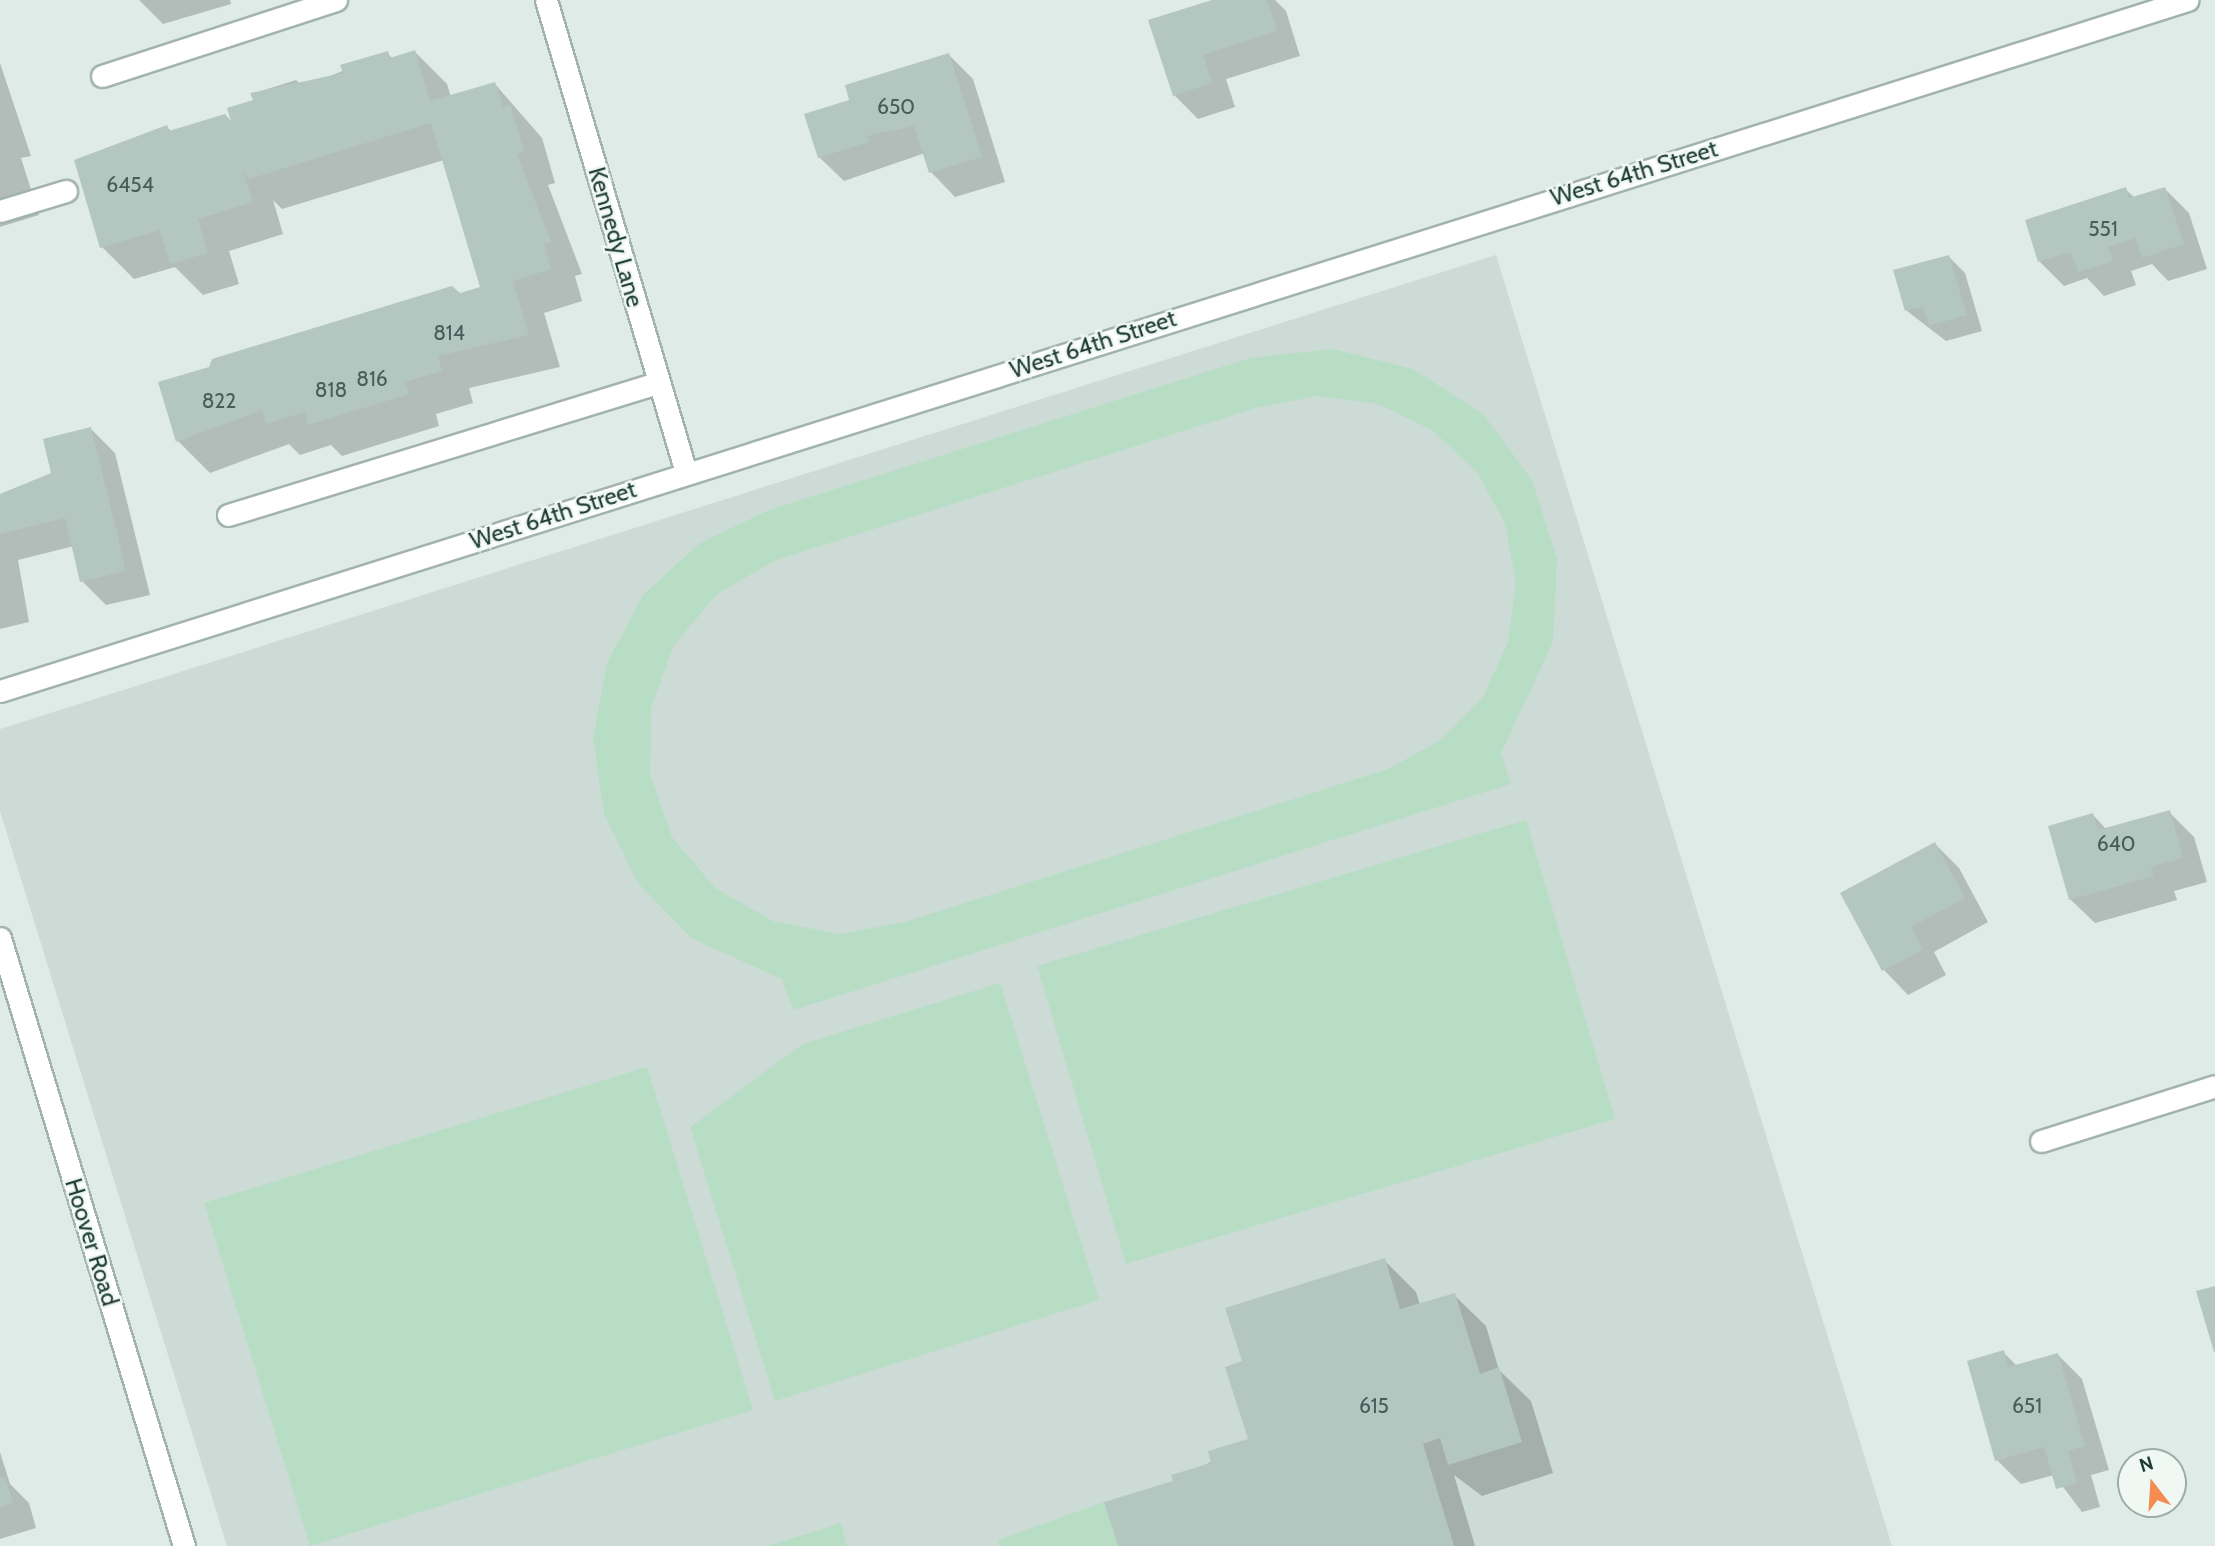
<!DOCTYPE html>
<html>
<head>
<meta charset="utf-8">
<style>
	body { margin:0 }
	#map { position:relative; width:2215px; height:1546px; overflow:hidden; background:#dfebe7; font-family:Cabin,sans-serif }
	div>[style] { position:absolute }
	[style*='--x'] { left:calc(var(--x)*1px); top:calc(var(--y)*1px); width:calc(var(--w)*1px); rotate:calc(var(--a)*1deg) }
	.built>* { inset:0; background:#cddbd6 }
	.green>* { inset:0; background:#b7ddc5 }
	.shadow>* { inset:0; background:#0003 }
	.building>* { inset:0; background:#b4c6c0 }
	.roads { filter:drop-shadow(2px 0 #a2b3af) drop-shadow(-2px 0 #a2b3af) drop-shadow(0 2px #a2b3af) drop-shadow(0 -2px #a2b3af) }
	.minor>* { height:21px; margin:-10.5px; padding:0 10.5px; transform-origin:10.5px; border-radius:10.5px; background:#fff }
	span { translate:-50% -50%; white-space:nowrap; text-align:center; line-height:1.15; -webkit-text-stroke:5px #f0f8f4; paint-order:stroke }
	.number-label { font-size:21px; color:#455e59 }
	.number-label span { -webkit-text-stroke-width:0 }
	.street-label { font-size:24px; color:#203c37 }
	.north { position:absolute; left:2117px; top:1448px; width:70px; height:70px; box-sizing:border-box; background:#f0f8f4; border:2px solid #9dada8; border-radius:50%; rotate:343deg; font-size:19px; font-weight:700; line-height:28px; text-align:center; color:#203c37 }
	.north::after { content:''; display:block; margin:auto; width:24px; height:32px; background:#f68c52; clip-path:polygon(50% 0,100% 100%,50% 72%,0 100%) }
</style>
</head>
<body>
<div id="map">
	<div class="built">
		<div style="clip-path:polygon(1496px 255px,1892px 1546px,227px 1546px,0 811px,0 729px)"></div>
	</div>
	<div class="green">
		<div style="clip-path:polygon(evenodd,1333px 349px,1413px 369px,1483px 414px,1532px 480px,1557px 559px,1553px 642px,1501px 753px,1511px 784px,793px 1010px,782px 979px,691px 938px,638px 883px,604px 814px,593px 738px,607px 663px,643px 595px,700px 543px,769px 510px,1250px 358px,1333px 349px,1318px 396px,1378px 404px,1432px 430px,1476px 471px,1505px 523px,1516px 583px,1508px 642px,1483px 697px,1441px 740px,1388px 769px,905px 922px,839px 934px,773px 921px,715px 888px,672px 837px,650px 774px,651px 707px,674px 645px,717px 594px,776px 560px,1259px 407px,1318px 396px)"></div>
		<div style="clip-path:polygon(1526px 820px,1615px 1119px,1126px 1264px,1037px 966px)"></div>
		<div style="clip-path:polygon(1000px 983px,1099px 1300px,775px 1401px,690px 1127px,803px 1044px)"></div>
		<div style="clip-path:polygon(647px 1067px,753px 1410px,310px 1546px,204px 1203px)"></div>
		<div style="clip-path:polygon(1104px 1502px,1118px 1546px,1000px 1546px,998px 1540px)"></div>
		<div style="clip-path:polygon(841px 1523px,847px 1546px,768px 1546px)"></div>
	</div>
	<div class="shadow">
		<div style="clip-path:polygon(139px 0,230px 0,231px 4px,163px 24px)"></div>
		<div style="clip-path:polygon(1218px 0,1275px 0,1286px 11px,1300px 56px,1226px 79px,1235px 107px,1198px 119px,1174px 95px)"></div>
		<div style="clip-path:polygon(415px 52px,447px 84px,451px 97px,495px 84px,542px 138px,555px 183px,548px 185px,582px 274px,575px 276px,582px 301px,544px 313px,560px 367px,469px 388px,473px 403px,436px 414px,439px 426px,342px 456px,331px 445px,300px 455px,289px 444px,210px 473px,178px 441px,160px 384px,482px 288px,444px 160px,282px 209px,273px 200px,283px 234px,229px 251px,239px 284px,203px 295px,175px 267px,134px 279px,102px 247px,167px 127px,172px 132px,235px 126px,255px 102px,252px 94px,296px 80px,303px 87px,387px 53px,393px 59px)"></div>
		<div style="clip-path:polygon(949px 55px,973px 79px,1005px 182px,955px 197px,931px 172px,925px 153px,844px 181px,819px 157px,852px 101px)"></div>
		<div style="clip-path:polygon(0 63px,31px 156px,21px 158px,39px 215px,0 227px)"></div>
		<div style="clip-path:polygon(2125px 189px,2135px 198px,2165px 189px,2189px 213px,2207px 269px,2168px 281px,2152px 264px,2131px 271px,2136px 285px,2104px 296px,2087px 278px,2064px 286px,2040px 262px,2027px 221px)"></div>
		<div style="clip-path:polygon(1949px 257px,1965px 273px,1982px 331px,1946px 341px,1907px 311px)"></div>
		<div style="clip-path:polygon(91px 429px,115px 453px,150px 595px,106px 605px,82px 581px,74px 546px,18px 560px,29px 622px,0 629px,0 495px,53px 474px)"></div>
		<div style="clip-path:polygon(2169px 812px,2194px 837px,2207px 882px,2174px 891px,2177px 900px,2095px 923px,2070px 899px,2093px 815px,2107px 830px)"></div>
		<div style="clip-path:polygon(1935px 844px,1959px 868px,1988px 922px,1934px 952px,1946px 975px,1908px 995px,1884px 970px,1842px 894px)"></div>
		<div style="clip-path:polygon(1384px 1260px,1416px 1292px,1420px 1305px,1454px 1295px,1486px 1326px,1499px 1370px,1531px 1401px,1553px 1473px,1482px 1496px,1454px 1475px,1475px 1546px,1119px 1546px,1175px 1482px,1250px 1440px,1244px 1363px)"></div>
		<div style="clip-path:polygon(2003px 1352px,2017px 1366px,2058px 1355px,2082px 1379px,2109px 1470px,2091px 1475px,2100px 1507px,2082px 1512px,2054px 1475px,2021px 1484px,1997px 1460px)"></div>
		<div style="clip-path:polygon(0 1452px,10px 1484px,29px 1503px,36px 1528px,0 1539px)"></div>
	</div>
	<div class="building">
		<div style="clip-path:polygon(1212px 0,1267px 0,1277px 31px,1203px 55px,1212px 83px,1173px 96px,1148px 20px)"></div>
		<div style="clip-path:polygon(415px 50px,430px 101px,495px 82px,503px 107px,510px 104px,524px 151px,517px 154px,551px 242px,544px 244px,551px 269px,513px 281px,529px 335px,438px 356px,442px 371px,405px 382px,409px 394px,308px 425px,305px 412px,266px 424px,262px 410px,176px 442px,158px 382px,209px 367px,212px 359px,452px 286px,460px 293px,480px 287px,431px 123px,249px 179px,243px 171px,253px 202px,198px 219px,208px 253px,170px 264px,160px 230px,100px 248px,74px 160px,167px 125px,169px 131px,225px 114px,231px 121px,227px 108px,253px 100px,250px 93px,343px 73px,340px 65px,388px 51px,390px 58px)"></div>
		<div style="clip-path:polygon(949px 53px,982px 157px,929px 173px,914px 126px,867px 136px,869px 142px,818px 158px,804px 114px,849px 100px,845px 85px)"></div>
		<div style="clip-path:polygon(2126px 187px,2129px 198px,2165px 187px,2184px 244px,2142px 258px,2136px 238px,2108px 247px,2113px 261px,2078px 272px,2071px 252px,2038px 262px,2025px 220px)"></div>
		<div style="clip-path:polygon(1949px 255px,1967px 315px,1929px 326px,1923px 307px,1905px 311px,1893px 270px)"></div>
		<div style="clip-path:polygon(91px 427px,126px 571px,80px 582px,65px 518px,0 534px,0 494px,51px 473px,43px 439px)"></div>
		<div style="clip-path:polygon(2170px 810px,2183px 858px,2151px 867px,2154px 876px,2069px 900px,2048px 826px,2093px 813px,2098px 830px)"></div>
		<div style="clip-path:polygon(1935px 842px,1965px 898px,1911px 927px,1923px 950px,1882px 971px,1840px 893px)"></div>
		<div style="clip-path:polygon(1385px 1258px,1400px 1309px,1455px 1293px,1480px 1374px,1499px 1367px,1522px 1442px,1448px 1465px,1440px 1438px,1423px 1444px,1454px 1546px,1118px 1546px,1104px 1502px,1173px 1481px,1171px 1475px,1211px 1463px,1208px 1451px,1248px 1439px,1225px 1367px,1242px 1361px,1225px 1308px)"></div>
		<div style="clip-path:polygon(2215px 1286px,2215px 1352px,2214px 1352px,2196px 1291px)"></div>
		<div style="clip-path:polygon(2004px 1350px,2008px 1367px,2058px 1353px,2085px 1446px,2068px 1451px,2077px 1483px,2056px 1489px,2044px 1447px,1995px 1461px,1967px 1361px)"></div>
		<div style="clip-path:polygon(5px 1477px,13px 1503px,0 1507px,0 1478px)"></div>
	</div>
	<div class="roads">
		<div class="minor">
			<div style="--x:546;--y:0;--w:493;--a:73.5"></div>
			<div style="--x:102;--y:76;--w:246;--a:-18"></div>
			<div style="--x:0;--y:211;--w:69;--a:-16.9"></div>
			<div style="--x:228;--y:515;--w:451;--a:-17.1"></div>
			<div style="--x:0;--y:691;--w:2294;--a:-17.53"></div>
			<div style="--x:0;--y:938;--w:635;--a:73.16"></div>
			<div style="--x:2041;--y:1141;--w:182;--a:-17.5"></div>
		</div>
	</div>
	<div class="number-label">
		<span style="left:896px;top:107px">650</span>
		<span style="left:130px;top:185px">6454</span>
		<span style="left:2103px;top:229px">551</span>
		<span style="left:449px;top:333px">814</span>
		<span style="left:372px;top:379px">816</span>
		<span style="left:331px;top:390px">818</span>
		<span style="left:219px;top:401px">822</span>
		<span style="left:2116px;top:844px">640</span>
		<span style="left:1374px;top:1406px">615</span>
		<span style="left:2027px;top:1406px">651</span>
	</div>
	<div class="street-label">
		<span style="left:1634px;top:173px;rotate:-17deg">West 64th Street</span>
		<span style="left:616px;top:237px;rotate:74deg">Kennedy Lane</span>
		<span style="left:1093px;top:344px;rotate:-18deg">West 64th Street</span>
		<span style="left:553px;top:515px;rotate:-18deg">West 64th Street</span>
		<span style="left:92px;top:1242px;rotate:73deg">Hoover Road</span>
	</div>
	<div class="north">N</div>
</div>
</body>
</html>
